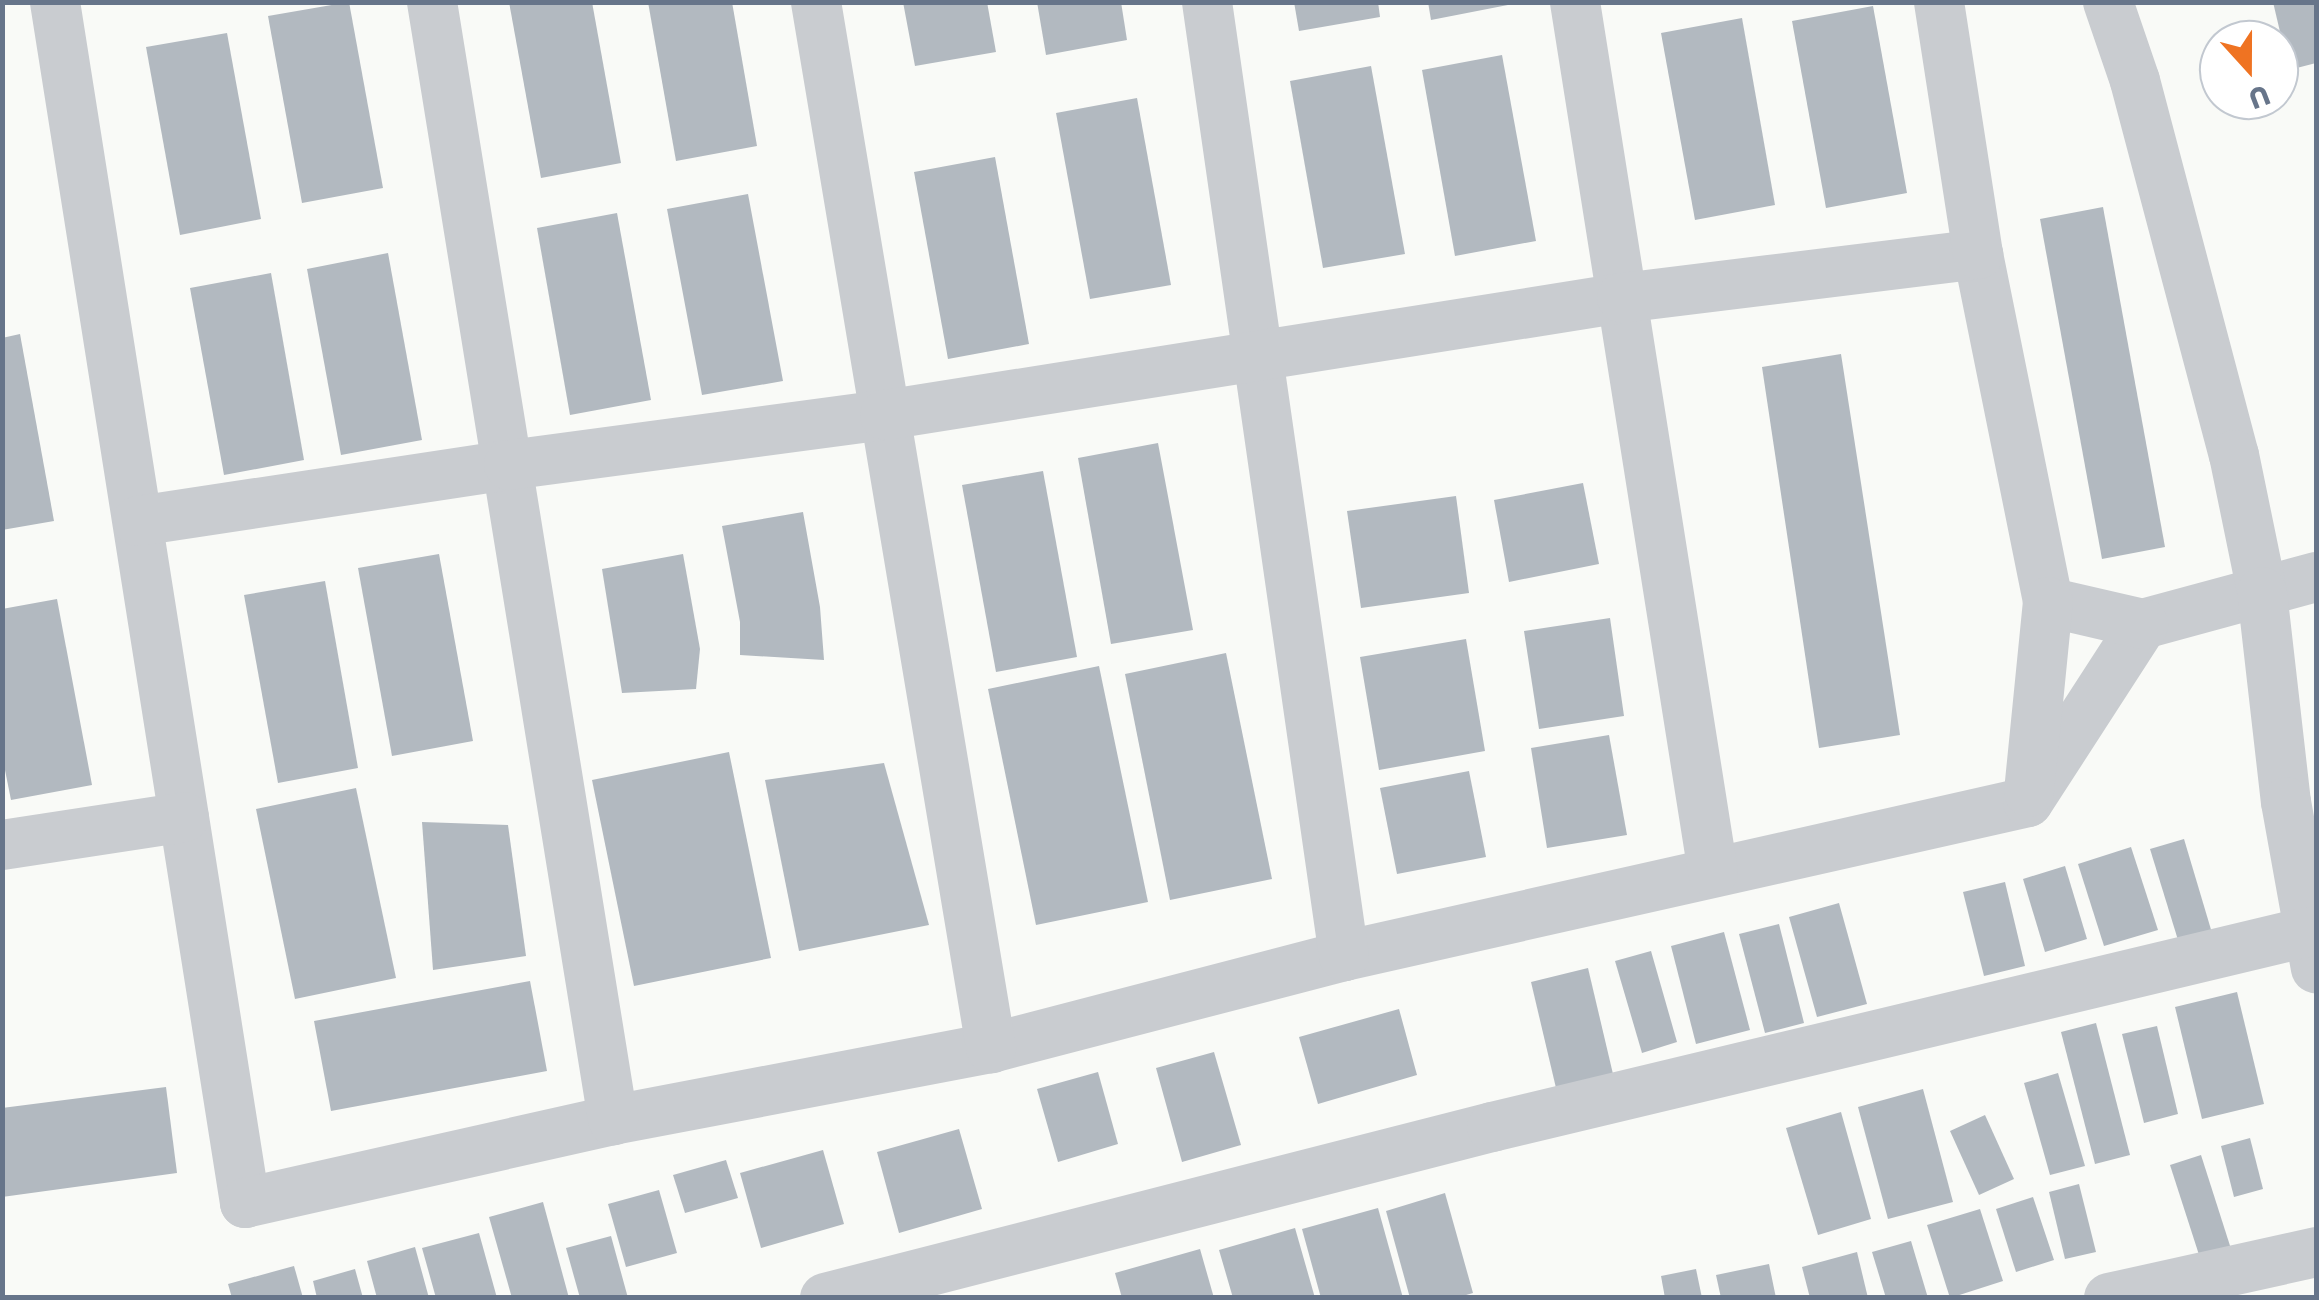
<!DOCTYPE html>
<html>
<head>
<meta charset="utf-8">
<style>
	body { margin:0 }
	#map { position:relative; width:2319px; height:1300px; overflow:hidden; background:#f9faf7; font-family:Poppins,sans-serif }
	div>[style] { position:absolute }
	[style*='--x'] { left:calc(var(--x)*1px); top:calc(var(--y)*1px); width:calc(var(--w)*1px); rotate:calc(var(--a)*1deg) }
	.building>* { inset:0; background:#b2b9c0 }
	.street>* { height:50px; margin:-25px; padding:0 25px; transform-origin:25px; border-radius:25px; background:#c9ccd0 }
	span { translate:-50% -50%; white-space:nowrap; text-align:center; line-height:1.15; -webkit-text-stroke:10px #fff; paint-order:stroke }
	.frame { position:absolute; inset:0; border:5px solid #67758a; pointer-events:none }
	.north { position:absolute; left:2199px; top:20px; width:100px; height:100px; box-sizing:border-box; background:#fff; border:2px solid #c2c8d0; border-radius:50%; rotate:159deg; font-size:28px; font-weight:700; line-height:40px; text-align:center; color:#67758a }
	.north::after { content:''; display:block; margin:auto; width:35px; height:45px; background:#ef7322; clip-path:polygon(50% 0,100% 100%,50% 72%,0 100%) }
</style>
</head>
<body>
<div id="map">
	<div class="building">
		<div style="clip-path:polygon(349px 2px,383px 188px,302px 203px,268px 16px)"></div>
		<div style="clip-path:polygon(509px 2px,592px 2px,621px 163px,541px 178px)"></div>
		<div style="clip-path:polygon(648px 2px,732px 2px,757px 146px,676px 161px)"></div>
		<div style="clip-path:polygon(903px 2px,987px 2px,996px 52px,915px 66px)"></div>
		<div style="clip-path:polygon(1037px 2px,1121px 2px,1127px 40px,1046px 55px)"></div>
		<div style="clip-path:polygon(1294px 2px,1378px 2px,1380px 17px,1299px 31px)"></div>
		<div style="clip-path:polygon(1428px 2px,1513px 2px,1513px 4px,1431px 20px)"></div>
		<div style="clip-path:polygon(2273px 2px,2316px 2px,2316px 63px,2289px 70px)"></div>
		<div style="clip-path:polygon(1873px 6px,1907px 193px,1826px 208px,1792px 21px)"></div>
		<div style="clip-path:polygon(1742px 18px,1775px 205px,1695px 220px,1661px 33px)"></div>
		<div style="clip-path:polygon(227px 33px,261px 219px,180px 235px,146px 47px)"></div>
		<div style="clip-path:polygon(1502px 55px,1536px 241px,1455px 256px,1422px 70px)"></div>
		<div style="clip-path:polygon(1371px 66px,1405px 254px,1323px 268px,1290px 81px)"></div>
		<div style="clip-path:polygon(1137px 98px,1171px 285px,1090px 299px,1056px 113px)"></div>
		<div style="clip-path:polygon(995px 157px,1029px 344px,948px 359px,914px 172px)"></div>
		<div style="clip-path:polygon(748px 194px,783px 381px,702px 395px,667px 209px)"></div>
		<div style="clip-path:polygon(2103px 207px,2165px 547px,2102px 559px,2040px 219px)"></div>
		<div style="clip-path:polygon(617px 213px,651px 400px,570px 415px,537px 228px)"></div>
		<div style="clip-path:polygon(388px 253px,422px 440px,341px 455px,307px 269px)"></div>
		<div style="clip-path:polygon(271px 273px,304px 460px,224px 475px,190px 288px)"></div>
		<div style="clip-path:polygon(20px 334px,54px 521px,2px 530px,2px 338px)"></div>
		<div style="clip-path:polygon(1841px 354px,1900px 735px,1819px 748px,1762px 367px)"></div>
		<div style="clip-path:polygon(1158px 443px,1193px 630px,1111px 644px,1078px 458px)"></div>
		<div style="clip-path:polygon(1043px 471px,1077px 657px,996px 672px,962px 485px)"></div>
		<div style="clip-path:polygon(1583px 483px,1599px 564px,1509px 582px,1494px 500px)"></div>
		<div style="clip-path:polygon(1456px 496px,1469px 593px,1361px 608px,1347px 511px)"></div>
		<div style="clip-path:polygon(803px 512px,820px 607px,824px 660px,740px 655px,740px 622px,722px 526px)"></div>
		<div style="clip-path:polygon(439px 554px,473px 741px,392px 756px,358px 568px)"></div>
		<div style="clip-path:polygon(683px 554px,700px 649px,696px 689px,622px 693px,602px 569px)"></div>
		<div style="clip-path:polygon(325px 581px,358px 768px,278px 783px,244px 595px)"></div>
		<div style="clip-path:polygon(57px 599px,92px 785px,11px 800px,2px 755px,2px 609px)"></div>
		<div style="clip-path:polygon(1610px 618px,1624px 716px,1539px 729px,1524px 631px)"></div>
		<div style="clip-path:polygon(1466px 639px,1485px 751px,1379px 770px,1360px 657px)"></div>
		<div style="clip-path:polygon(1226px 653px,1272px 879px,1170px 900px,1125px 674px)"></div>
		<div style="clip-path:polygon(1099px 666px,1148px 902px,1036px 925px,988px 689px)"></div>
		<div style="clip-path:polygon(1609px 735px,1627px 835px,1547px 848px,1531px 748px)"></div>
		<div style="clip-path:polygon(729px 752px,771px 958px,634px 986px,592px 780px)"></div>
		<div style="clip-path:polygon(884px 763px,929px 925px,799px 951px,765px 780px)"></div>
		<div style="clip-path:polygon(1469px 771px,1486px 857px,1397px 874px,1380px 788px)"></div>
		<div style="clip-path:polygon(356px 788px,396px 978px,295px 999px,256px 809px)"></div>
		<div style="clip-path:polygon(422px 822px,508px 825px,526px 956px,433px 970px)"></div>
		<div style="clip-path:polygon(2184px 839px,2215px 943px,2182px 953px,2150px 849px)"></div>
		<div style="clip-path:polygon(2131px 847px,2158px 930px,2104px 946px,2078px 864px)"></div>
		<div style="clip-path:polygon(2065px 866px,2087px 939px,2045px 952px,2023px 879px)"></div>
		<div style="clip-path:polygon(2005px 882px,2025px 966px,1984px 976px,1963px 892px)"></div>
		<div style="clip-path:polygon(1839px 903px,1867px 1004px,1817px 1017px,1789px 917px)"></div>
		<div style="clip-path:polygon(1779px 924px,1804px 1023px,1765px 1033px,1739px 934px)"></div>
		<div style="clip-path:polygon(1724px 932px,1750px 1030px,1696px 1044px,1671px 946px)"></div>
		<div style="clip-path:polygon(1651px 951px,1677px 1042px,1642px 1053px,1615px 961px)"></div>
		<div style="clip-path:polygon(1588px 968px,1613px 1074px,1556px 1088px,1531px 982px)"></div>
		<div style="clip-path:polygon(530px 981px,547px 1071px,331px 1111px,314px 1021px)"></div>
		<div style="clip-path:polygon(2237px 992px,2264px 1104px,2202px 1119px,2175px 1007px)"></div>
		<div style="clip-path:polygon(1399px 1009px,1417px 1075px,1318px 1104px,1299px 1037px)"></div>
		<div style="clip-path:polygon(2096px 1023px,2130px 1155px,2095px 1164px,2061px 1032px)"></div>
		<div style="clip-path:polygon(2157px 1026px,2178px 1114px,2144px 1123px,2122px 1034px)"></div>
		<div style="clip-path:polygon(1214px 1052px,1241px 1145px,1182px 1162px,1156px 1068px)"></div>
		<div style="clip-path:polygon(1098px 1072px,1118px 1144px,1058px 1162px,1037px 1089px)"></div>
		<div style="clip-path:polygon(2058px 1073px,2085px 1166px,2050px 1175px,2024px 1083px)"></div>
		<div style="clip-path:polygon(166px 1087px,177px 1173px,2px 1197px,2px 1108px)"></div>
		<div style="clip-path:polygon(1923px 1089px,1953px 1202px,1888px 1219px,1858px 1107px)"></div>
		<div style="clip-path:polygon(1841px 1112px,1871px 1219px,1818px 1235px,1786px 1128px)"></div>
		<div style="clip-path:polygon(1985px 1115px,2014px 1179px,1979px 1195px,1950px 1131px)"></div>
		<div style="clip-path:polygon(959px 1129px,982px 1209px,899px 1233px,877px 1152px)"></div>
		<div style="clip-path:polygon(2250px 1138px,2263px 1189px,2234px 1197px,2221px 1146px)"></div>
		<div style="clip-path:polygon(823px 1150px,844px 1224px,761px 1248px,740px 1173px)"></div>
		<div style="clip-path:polygon(2201px 1155px,2232px 1252px,2201px 1261px,2170px 1165px)"></div>
		<div style="clip-path:polygon(726px 1160px,738px 1198px,685px 1213px,673px 1175px)"></div>
		<div style="clip-path:polygon(2079px 1184px,2096px 1252px,2065px 1259px,2049px 1192px)"></div>
		<div style="clip-path:polygon(659px 1190px,677px 1253px,626px 1267px,608px 1204px)"></div>
		<div style="clip-path:polygon(1445px 1193px,1473px 1293px,1456px 1298px,1410px 1298px,1386px 1211px)"></div>
		<div style="clip-path:polygon(2033px 1197px,2054px 1260px,2016px 1272px,1996px 1209px)"></div>
		<div style="clip-path:polygon(543px 1202px,569px 1298px,512px 1298px,489px 1217px)"></div>
		<div style="clip-path:polygon(1378px 1208px,1403px 1298px,1321px 1298px,1302px 1229px)"></div>
		<div style="clip-path:polygon(1980px 1209px,2003px 1281px,1950px 1298px,1927px 1225px)"></div>
		<div style="clip-path:polygon(1295px 1228px,1315px 1298px,1233px 1298px,1219px 1250px)"></div>
		<div style="clip-path:polygon(479px 1233px,497px 1298px,436px 1298px,422px 1248px)"></div>
		<div style="clip-path:polygon(611px 1236px,628px 1298px,580px 1298px,566px 1248px)"></div>
		<div style="clip-path:polygon(1911px 1241px,1928px 1298px,1886px 1298px,1872px 1252px)"></div>
		<div style="clip-path:polygon(415px 1247px,429px 1298px,377px 1298px,367px 1261px)"></div>
		<div style="clip-path:polygon(1200px 1249px,1214px 1298px,1122px 1298px,1115px 1273px)"></div>
		<div style="clip-path:polygon(1857px 1252px,1868px 1298px,1810px 1298px,1802px 1267px)"></div>
		<div style="clip-path:polygon(1769px 1264px,1776px 1298px,1721px 1298px,1716px 1275px)"></div>
		<div style="clip-path:polygon(294px 1266px,303px 1298px,232px 1298px,228px 1284px)"></div>
		<div style="clip-path:polygon(355px 1269px,363px 1298px,317px 1298px,313px 1281px)"></div>
		<div style="clip-path:polygon(1696px 1269px,1702px 1298px,1665px 1298px,1661px 1276px)"></div>
	</div>
	<div class="street">
		<div style="--x:55;--y:2;--w:1216;--a:81.01"></div>
		<div style="--x:245;--y:1203;--w:377;--a:-12.7"></div>
		<div style="--x:613;--y:1120;--w:385;--a:-10.8"></div>
		<div style="--x:991;--y:1048;--w:365;--a:-14.6"></div>
		<div style="--x:1344;--y:956;--w:701;--a:-12.69"></div>
		<div style="--x:2028;--y:802;--w:212;--a:-57.1"></div>
		<div style="--x:2143;--y:624;--w:179;--a:-15.2"></div>
		<div style="--x:432;--y:2;--w:1133;--a:80.8"></div>
		<div style="--x:816;--y:2;--w:1061;--a:80.5"></div>
		<div style="--x:1207;--y:2;--w:964;--a:81.83"></div>
		<div style="--x:1575;--y:2;--w:881;--a:80.99"></div>
		<div style="--x:2108;--y:2;--w:83;--a:71.1"></div>
		<div style="--x:2135;--y:81;--w:387;--a:75.2"></div>
		<div style="--x:2234;--y:455;--w:140;--a:78.4"></div>
		<div style="--x:2262;--y:592;--w:211;--a:83.5"></div>
		<div style="--x:2286;--y:802;--w:169;--a:79.8"></div>
		<div style="--x:1978;--y:254;--w:355;--a:78.6"></div>
		<div style="--x:2048;--y:602;--w:98;--a:13"></div>
		<div style="--x:138;--y:521;--w:375;--a:-8.6"></div>
		<div style="--x:509;--y:465;--w:379;--a:-7.6"></div>
		<div style="--x:885;--y:415;--w:746;--a:-9.02"></div>
		<div style="--x:1622;--y:298;--w:359;--a:-7"></div>
		<div style="--x:1978;--y:254;--w:255;--a:-98.8"></div>
		<div style="--x:2029;--y:792;--w:191;--a:-84.3"></div>
		<div style="--x:2;--y:845;--w:184;--a:-8.7"></div>
		<div style="--x:825;--y:1298;--w:689;--a:-14.38"></div>
		<div style="--x:1492;--y:1127;--w:838;--a:-13.46"></div>
		<div style="--x:2109;--y:1298;--w:212;--a:-12.5"></div>
	</div>
	<div class="frame"></div>
	<div class="north">U</div>
</div>
</body>
</html>
